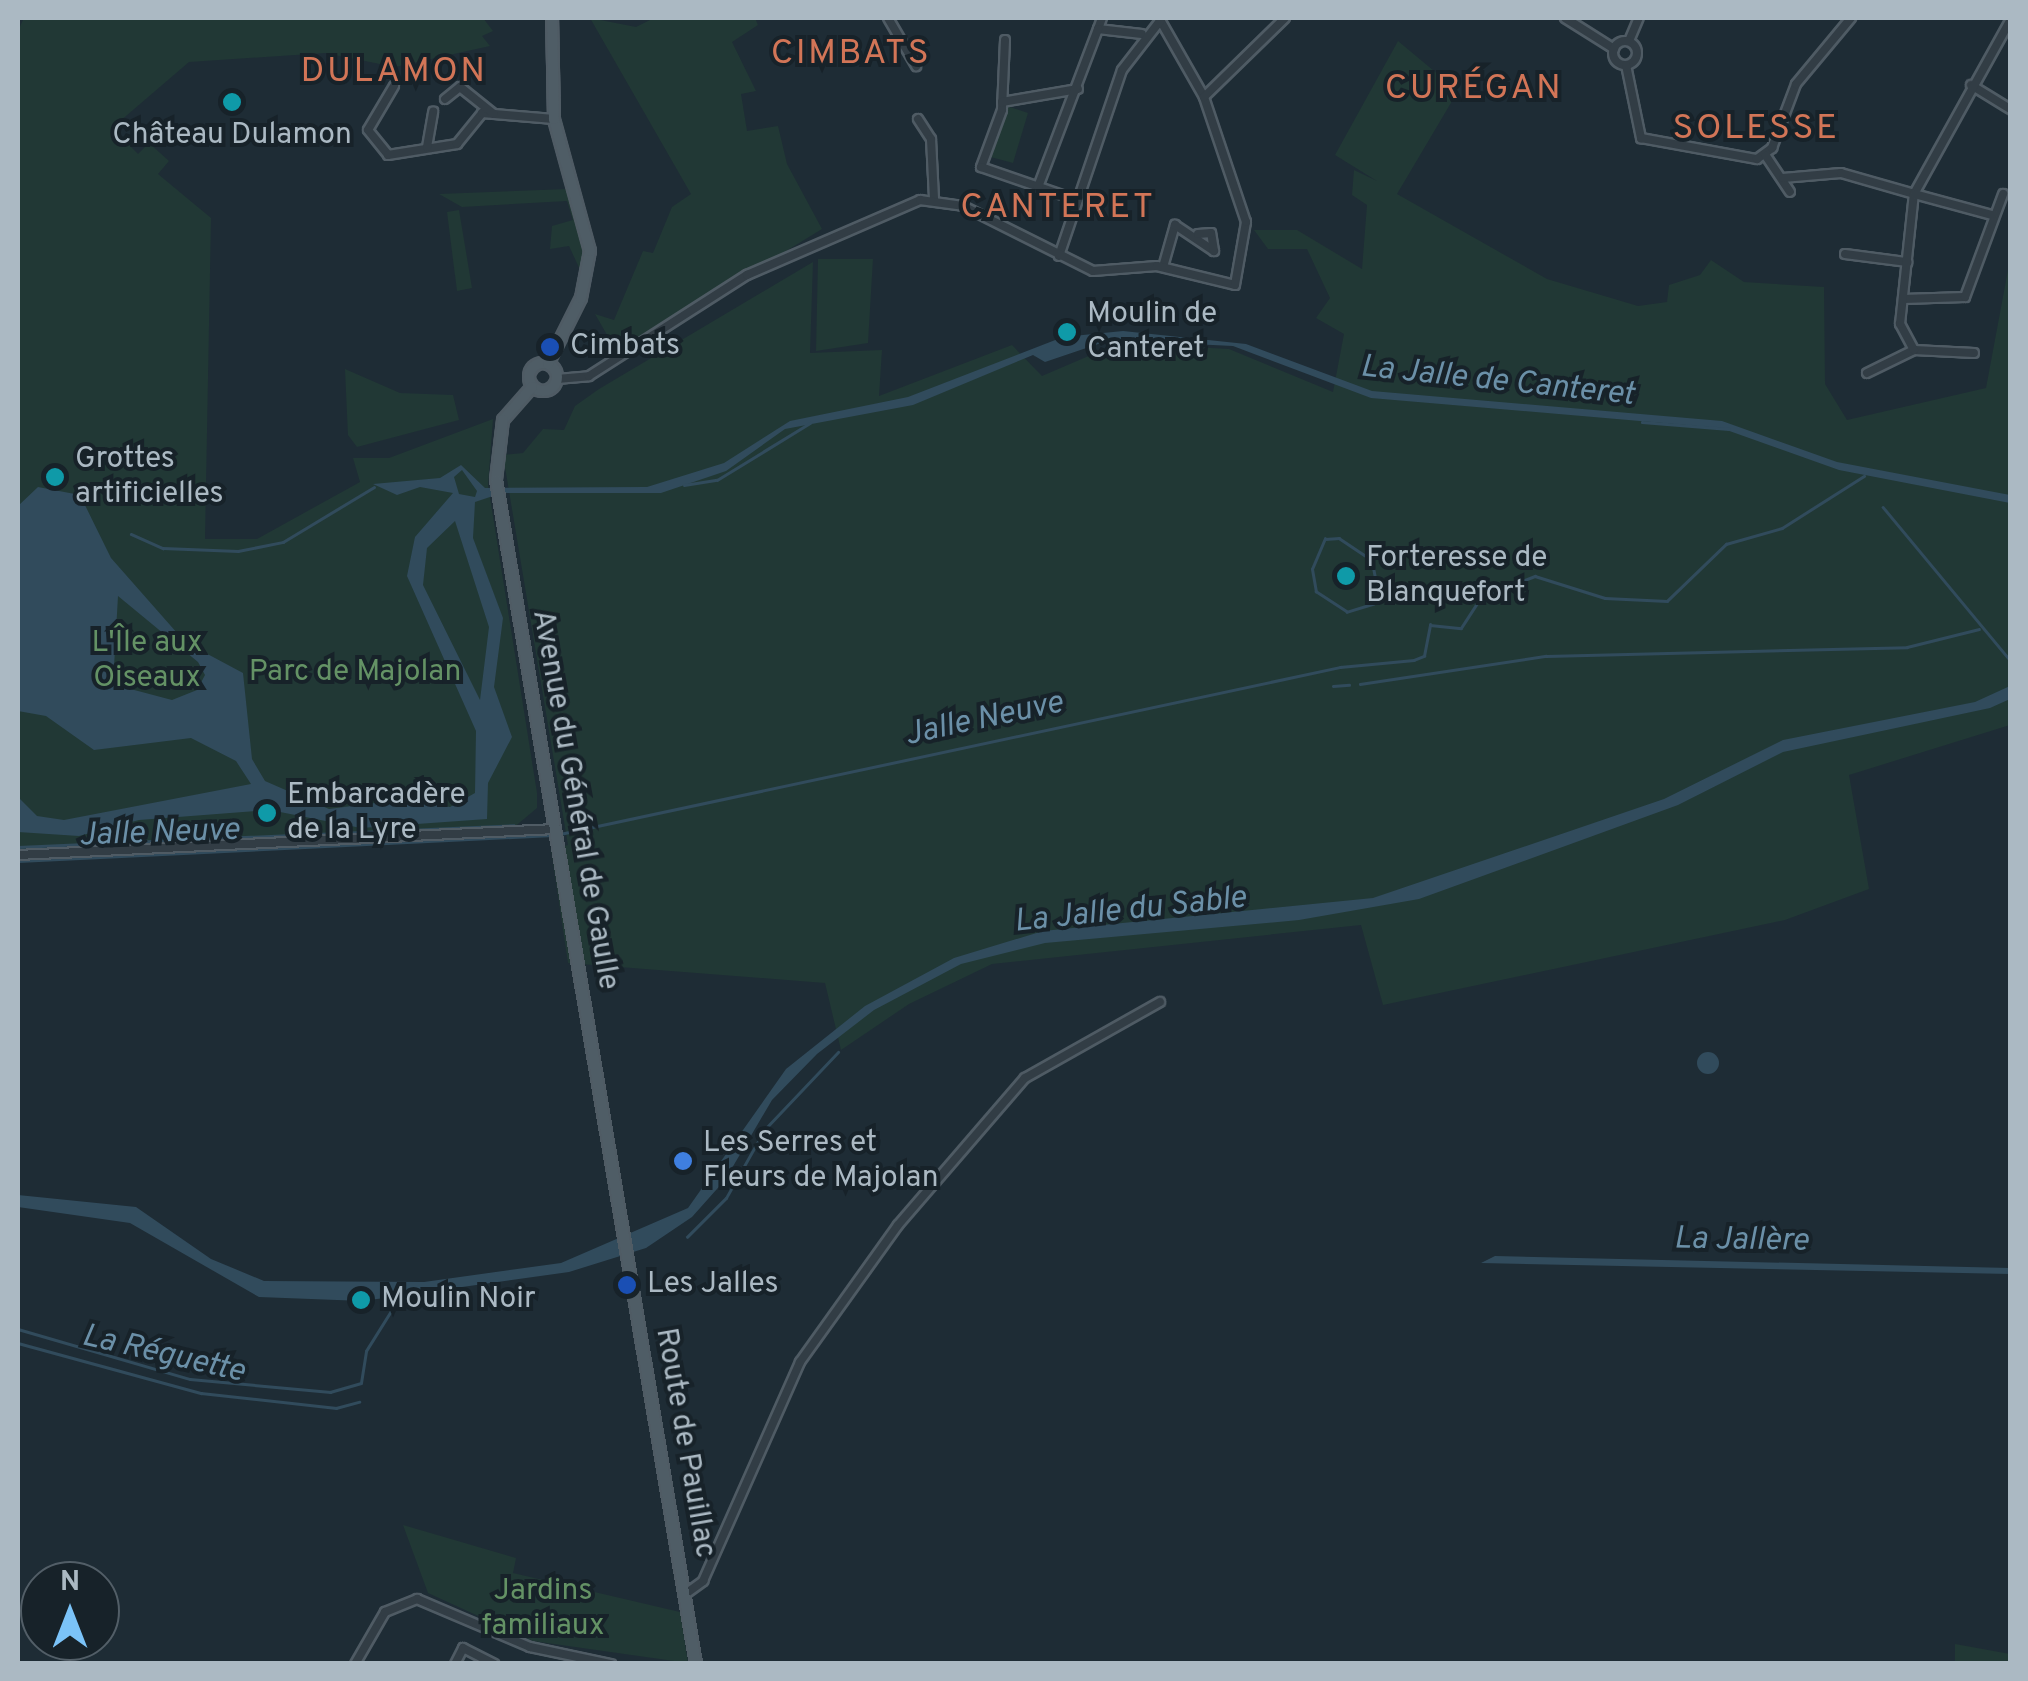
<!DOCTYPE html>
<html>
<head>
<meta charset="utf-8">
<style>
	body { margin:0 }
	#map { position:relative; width:2028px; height:1681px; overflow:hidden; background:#1e2c35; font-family:Overpass,sans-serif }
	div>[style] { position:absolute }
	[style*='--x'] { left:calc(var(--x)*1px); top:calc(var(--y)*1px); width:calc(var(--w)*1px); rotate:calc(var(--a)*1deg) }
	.green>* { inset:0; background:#213835 }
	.water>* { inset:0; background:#314b5c }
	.round { border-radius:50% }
	.stream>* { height:2.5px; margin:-1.25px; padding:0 1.25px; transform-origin:1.25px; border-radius:1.25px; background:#314b5c }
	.roads { filter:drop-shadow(2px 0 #4f5b64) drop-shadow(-2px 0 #4f5b64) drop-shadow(0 2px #4f5b64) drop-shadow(0 -2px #4f5b64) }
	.minor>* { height:8px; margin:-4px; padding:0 4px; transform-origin:4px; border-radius:4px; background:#323d45 }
	.minor>.ring { margin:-4px; padding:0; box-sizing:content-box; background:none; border:8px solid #323d45; border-radius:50% }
	.major>* { height:10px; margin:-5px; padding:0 5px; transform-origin:5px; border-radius:5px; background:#4f5d66 }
	.major>.ring { margin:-5px; padding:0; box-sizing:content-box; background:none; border:10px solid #4f5d66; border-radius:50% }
	.dots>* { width:28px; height:28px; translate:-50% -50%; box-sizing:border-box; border:5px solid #172229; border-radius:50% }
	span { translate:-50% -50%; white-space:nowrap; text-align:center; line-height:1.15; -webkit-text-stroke:8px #172229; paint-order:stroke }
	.poi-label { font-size:30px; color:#abb9c3 }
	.left { translate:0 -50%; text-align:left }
	.park-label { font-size:30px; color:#649265 }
	.street-label { font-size:30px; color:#abb9c3 }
	.water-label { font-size:32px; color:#6b90a8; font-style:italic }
	.quarter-label { font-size:35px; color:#d27557; letter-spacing:2.5px }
	.frame { position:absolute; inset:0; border:20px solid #abb9c3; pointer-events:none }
	.north { position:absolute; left:20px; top:1561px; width:100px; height:100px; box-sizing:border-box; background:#172229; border:2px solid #525e67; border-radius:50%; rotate:0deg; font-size:28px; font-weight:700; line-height:40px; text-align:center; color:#abb9c3 }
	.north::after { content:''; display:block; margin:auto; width:35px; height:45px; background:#7bc3f8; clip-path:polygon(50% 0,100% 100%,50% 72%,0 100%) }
</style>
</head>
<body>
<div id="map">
	<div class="green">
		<div style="clip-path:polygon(60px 18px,483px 18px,493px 31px,482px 36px,490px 46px,395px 67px,325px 53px,189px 62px,112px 128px,138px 154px,149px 143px,169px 161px,158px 174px,211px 218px,205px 539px,257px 539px,360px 482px,353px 458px,389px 458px,493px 419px,488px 485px,537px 793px,537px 808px,512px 829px,18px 852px,18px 31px,23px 20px)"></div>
		<div style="clip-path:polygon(590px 18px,636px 27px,654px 18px,755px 18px,758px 25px,732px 42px,756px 91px,741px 94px,747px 131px,778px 126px,787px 164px,822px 229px,618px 354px,595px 314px,614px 320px,643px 251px,653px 253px,672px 207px,691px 194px)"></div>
		<div style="clip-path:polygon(1398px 41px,1458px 91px,1397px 194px,1547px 279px,1638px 306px,1667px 302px,1669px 285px,1700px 275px,1711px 260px,1744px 282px,1824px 287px,1825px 384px,1847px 420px,1986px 388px,2010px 259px,2010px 725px,1849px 775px,1869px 889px,1785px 920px,1383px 1005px,1361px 925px,992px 964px,909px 1004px,841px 1050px,825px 983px,568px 963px,551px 849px,568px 845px,503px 455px,523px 453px,543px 429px,564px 430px,575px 406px,599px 389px,813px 262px,810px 353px,882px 350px,879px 396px,1012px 345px,1042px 376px,1119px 343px,1229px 349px,1333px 392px,1344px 334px,1316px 318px,1330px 298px,1307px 249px,1268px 249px,1254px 230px,1297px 230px,1362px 269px,1367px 205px,1352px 195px,1354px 170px,1377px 181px,1335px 155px)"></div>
		<div style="clip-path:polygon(1007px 106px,1028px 113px,1013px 163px,987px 156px)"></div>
		<div style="clip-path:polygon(568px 189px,582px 227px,582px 274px,569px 246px,550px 249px,552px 226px,573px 220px,567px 201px,462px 207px,439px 194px)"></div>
		<div style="clip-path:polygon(459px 210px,472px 288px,457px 291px,447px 212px)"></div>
		<div style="clip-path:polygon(818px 259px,873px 259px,868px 343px,816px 351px)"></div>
		<div style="clip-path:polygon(345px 369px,400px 393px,453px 395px,459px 420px,357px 447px,348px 435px)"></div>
		<div style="clip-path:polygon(403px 1525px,516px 1558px,513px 1573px,680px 1612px,688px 1663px,533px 1641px,428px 1593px)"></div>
		<div style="clip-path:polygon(1955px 1644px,2010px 1654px,2010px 1663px,1955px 1663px)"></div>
	</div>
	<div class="water">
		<div style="clip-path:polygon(evenodd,1123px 331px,1246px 344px,1372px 391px,1722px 421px,1837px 462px,2010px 495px,2010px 503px,1839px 470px,1721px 428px,1371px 398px,1233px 346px,1110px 340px,1045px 362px,1033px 355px,913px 405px,785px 429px,726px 471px,661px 493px,502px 493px,475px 502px,473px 538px,503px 618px,494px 687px,512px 737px,488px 783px,487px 819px,361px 828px,270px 810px,139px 820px,79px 836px,18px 832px,18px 797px,37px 816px,64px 820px,251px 784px,236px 761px,191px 738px,94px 750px,46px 716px,18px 711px,18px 506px,38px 487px,80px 495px,111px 558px,185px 642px,243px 673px,252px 759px,265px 781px,329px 809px,405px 799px,450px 807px,475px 793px,476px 731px,407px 576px,415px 537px,453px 493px,420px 487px,397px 495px,373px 484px,440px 478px,461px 465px,485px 488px,647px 487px,724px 463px,790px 421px,908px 397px,1063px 337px,1123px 331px,462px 470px,477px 491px,475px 497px,459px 494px,454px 477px,462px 470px,1123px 331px,455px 521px,489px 627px,480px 700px,423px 585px,427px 548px,455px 521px,1123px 331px,118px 596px,198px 662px,205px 675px,197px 690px,172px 700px,123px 687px,114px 667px,118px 596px)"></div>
		<div style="clip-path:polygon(2010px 686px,2010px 699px,1990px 708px,1783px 752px,1678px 805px,1419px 899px,1299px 920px,1045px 943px,961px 964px,874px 1010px,817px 1054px,772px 1100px,725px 1180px,692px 1217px,646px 1248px,569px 1272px,363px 1301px,259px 1297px,130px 1223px,18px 1207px,18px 1195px,136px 1207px,211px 1259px,264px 1281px,424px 1282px,561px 1263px,688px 1208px,786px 1069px,865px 1006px,954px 958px,1043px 931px,1373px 898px,1664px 799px,1783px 740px,1975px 702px)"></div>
		<div class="round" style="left:1697px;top:1052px;width:22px;height:22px"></div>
		<div style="clip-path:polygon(1495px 1256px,2010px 1268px,2010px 1274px,1481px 1263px)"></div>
	</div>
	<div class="stream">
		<div style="--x:1642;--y:422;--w:87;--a:4.6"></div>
		<div style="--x:684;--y:485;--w:33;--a:-9"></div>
		<div style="--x:717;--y:480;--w:109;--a:-31.5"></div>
		<div style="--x:1883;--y:507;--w:199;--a:50.3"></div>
		<div style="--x:131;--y:534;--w:35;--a:24"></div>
		<div style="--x:163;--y:548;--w:75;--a:2.3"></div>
		<div style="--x:238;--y:551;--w:46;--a:-11.3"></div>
		<div style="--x:283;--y:542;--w:106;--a:-31.1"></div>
		<div style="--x:1374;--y:604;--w:28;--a:163"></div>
		<div style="--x:1347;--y:612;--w:37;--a:-147"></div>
		<div style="--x:1316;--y:592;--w:23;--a:-100"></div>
		<div style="--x:1312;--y:569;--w:33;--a:-67"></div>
		<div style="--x:1325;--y:539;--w:14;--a:-4"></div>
		<div style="--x:1339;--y:538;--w:40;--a:34"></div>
		<div style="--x:1372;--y:560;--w:38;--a:79"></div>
		<div style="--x:1360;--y:684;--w:188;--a:-8.6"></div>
		<div style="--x:1546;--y:656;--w:361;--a:-1.4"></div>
		<div style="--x:1907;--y:647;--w:74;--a:-14"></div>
		<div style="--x:1333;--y:686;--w:16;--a:-4"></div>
		<div style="--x:560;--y:834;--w:798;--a:-12.08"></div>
		<div style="--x:1340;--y:667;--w:74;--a:-5.4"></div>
		<div style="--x:1414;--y:660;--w:11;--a:-22"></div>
		<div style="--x:1424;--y:656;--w:32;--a:-79"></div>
		<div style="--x:1430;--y:625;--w:31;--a:6"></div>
		<div style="--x:1461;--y:628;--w:37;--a:-57"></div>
		<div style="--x:1481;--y:597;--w:58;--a:-21.3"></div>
		<div style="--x:1535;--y:576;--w:73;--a:17.4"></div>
		<div style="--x:1605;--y:598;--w:62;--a:2.8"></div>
		<div style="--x:1667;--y:601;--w:82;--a:-44"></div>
		<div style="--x:1726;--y:544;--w:58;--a:-15.9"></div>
		<div style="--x:1782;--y:528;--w:97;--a:-32.4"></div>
		<div style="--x:18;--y:847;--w:496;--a:-2.5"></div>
		<div style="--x:18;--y:861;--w:535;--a:-2.79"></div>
		<div style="--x:687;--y:1237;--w:55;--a:-45"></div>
		<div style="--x:726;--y:1198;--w:79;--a:-60.5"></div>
		<div style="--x:765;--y:1129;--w:106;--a:-46.5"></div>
		<div style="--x:18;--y:1329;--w:179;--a:16.2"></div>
		<div style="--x:190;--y:1379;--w:141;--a:5.3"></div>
		<div style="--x:330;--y:1392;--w:32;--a:-16"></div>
		<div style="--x:361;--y:1383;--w:32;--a:-81"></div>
		<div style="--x:366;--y:1351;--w:66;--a:-58"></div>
		<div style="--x:18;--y:1343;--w:190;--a:15.3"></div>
		<div style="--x:201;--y:1393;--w:136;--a:6.3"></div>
		<div style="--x:336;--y:1408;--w:24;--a:-15"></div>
	</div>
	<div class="roads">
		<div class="minor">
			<div style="--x:888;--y:18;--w:56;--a:59.7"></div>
			<div style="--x:1102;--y:18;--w:12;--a:110"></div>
			<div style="--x:1098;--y:29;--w:44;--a:6.5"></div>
			<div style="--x:1159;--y:18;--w:91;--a:60.3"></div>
			<div style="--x:1565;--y:18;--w:58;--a:32.3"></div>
			<div style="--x:1005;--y:40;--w:70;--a:92.5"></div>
			<div style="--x:1002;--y:110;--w:61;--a:110.2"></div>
			<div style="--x:981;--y:167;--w:102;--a:19"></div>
			<div style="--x:1629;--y:41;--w:25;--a:-67"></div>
			<div class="ring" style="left:1613px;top:41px;width:16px;height:16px"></div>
			<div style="--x:1626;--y:65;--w:75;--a:78.4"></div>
			<div style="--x:1641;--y:138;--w:118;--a:10.3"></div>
			<div style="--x:1757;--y:159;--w:19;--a:-36"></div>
			<div style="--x:1772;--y:148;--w:68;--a:-69.4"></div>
			<div style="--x:1796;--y:84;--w:86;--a:-50.2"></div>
			<div style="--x:1971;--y:85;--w:46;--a:31.6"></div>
			<div style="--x:394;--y:86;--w:51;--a:120.6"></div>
			<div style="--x:368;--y:130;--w:32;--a:51"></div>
			<div style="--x:388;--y:155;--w:70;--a:-9.1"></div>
			<div style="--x:457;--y:144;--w:40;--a:-51"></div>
			<div style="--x:482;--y:113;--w:72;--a:4.8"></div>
			<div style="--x:445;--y:99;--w:19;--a:-39"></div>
			<div style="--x:460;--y:87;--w:43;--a:38.5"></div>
			<div style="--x:1002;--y:102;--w:77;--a:-9.7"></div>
			<div style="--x:918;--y:119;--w:24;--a:57"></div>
			<div style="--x:931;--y:139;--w:60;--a:87.1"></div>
			<div style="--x:427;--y:147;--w:36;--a:-80"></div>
			<div style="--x:1766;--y:156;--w:43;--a:56.3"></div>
			<div style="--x:1783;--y:178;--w:58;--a:-4.9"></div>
			<div style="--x:1841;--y:173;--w:76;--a:16"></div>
			<div style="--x:1914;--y:194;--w:198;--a:-61"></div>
			<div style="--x:1038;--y:187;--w:169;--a:-69.2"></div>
			<div style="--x:1845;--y:254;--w:63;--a:7.4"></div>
			<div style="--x:1059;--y:256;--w:196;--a:-71.3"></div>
			<div style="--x:1122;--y:70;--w:62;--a:-52.2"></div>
			<div style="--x:1163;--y:267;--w:44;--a:-74.1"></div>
			<div style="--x:1175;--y:225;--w:47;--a:33.7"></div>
			<div style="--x:1214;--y:251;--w:18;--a:-99"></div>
			<div style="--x:1211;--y:233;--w:13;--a:176"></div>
			<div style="--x:1903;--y:299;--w:62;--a:-1.8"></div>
			<div style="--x:1965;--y:297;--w:110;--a:-69.7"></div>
			<div style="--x:1914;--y:350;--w:60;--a:2.9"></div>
			<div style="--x:1867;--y:373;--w:52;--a:-26.1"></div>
			<div style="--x:1914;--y:350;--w:30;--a:-118"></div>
			<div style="--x:1900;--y:324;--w:131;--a:-83.9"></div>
			<div style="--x:1914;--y:194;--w:81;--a:15.1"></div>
			<div style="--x:557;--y:379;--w:32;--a:-5"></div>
			<div style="--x:589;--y:376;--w:188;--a:-32.6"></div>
			<div style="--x:747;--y:275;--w:189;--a:-23.4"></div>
			<div style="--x:920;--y:200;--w:43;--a:7.9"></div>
			<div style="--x:963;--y:206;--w:145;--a:26.6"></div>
			<div style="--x:1093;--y:271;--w:64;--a:-4.5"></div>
			<div style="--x:1157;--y:266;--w:80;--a:13.7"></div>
			<div style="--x:1235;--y:285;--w:64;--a:-80.1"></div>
			<div style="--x:1246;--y:222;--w:132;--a:-108.6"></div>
			<div style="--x:1204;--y:97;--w:113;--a:-44.3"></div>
			<div style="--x:18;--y:855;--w:539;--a:-2.77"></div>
			<div style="--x:684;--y:1595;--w:24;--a:-36"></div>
			<div style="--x:703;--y:1581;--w:240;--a:-66.1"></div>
			<div style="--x:800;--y:1362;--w:168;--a:-54.4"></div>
			<div style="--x:898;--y:1225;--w:194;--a:-49.2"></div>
			<div style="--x:1025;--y:1078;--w:155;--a:-29.4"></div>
			<div style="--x:355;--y:1664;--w:60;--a:-60"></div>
			<div style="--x:385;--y:1612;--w:35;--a:-22"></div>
			<div style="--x:417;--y:1599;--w:123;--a:23"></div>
			<div style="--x:530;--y:1647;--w:83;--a:11.9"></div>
			<div style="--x:455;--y:1664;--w:18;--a:-63"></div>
			<div style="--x:463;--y:1648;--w:35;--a:27"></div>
		</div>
		<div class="major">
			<div class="ring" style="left:529px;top:363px;width:18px;height:18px"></div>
			<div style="--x:548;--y:364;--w:74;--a:-63.4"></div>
			<div style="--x:581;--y:298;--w:48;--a:-79.2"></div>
			<div style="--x:590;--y:251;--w:137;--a:-105.3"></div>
			<div style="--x:554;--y:119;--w:101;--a:-91.1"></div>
			<div style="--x:532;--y:387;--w:44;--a:131.3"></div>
			<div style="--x:503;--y:420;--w:60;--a:96.7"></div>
			<div style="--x:496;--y:480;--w:1201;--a:80.41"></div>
		</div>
	</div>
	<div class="dots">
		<div style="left:232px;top:102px;background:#0f9aa8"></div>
		<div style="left:1067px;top:332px;background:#0f9aa8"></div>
		<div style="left:550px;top:347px;background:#1a4fb4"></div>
		<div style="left:55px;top:477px;background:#0f9aa8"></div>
		<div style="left:1346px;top:576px;background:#0f9aa8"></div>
		<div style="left:267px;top:813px;background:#0f9aa8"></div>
		<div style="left:683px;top:1161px;background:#3f7fe0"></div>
		<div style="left:627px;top:1285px;background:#1a4fb4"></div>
		<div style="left:361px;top:1300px;background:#0f9aa8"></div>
	</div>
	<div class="poi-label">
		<span style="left:232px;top:136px">Château Dulamon</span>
		<span class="left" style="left:1087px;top:332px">Moulin de<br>Canteret</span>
		<span class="left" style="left:570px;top:347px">Cimbats</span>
		<span class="left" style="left:75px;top:477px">Grottes<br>artificielles</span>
		<span class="left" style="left:1366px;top:576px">Forteresse de<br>Blanquefort</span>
		<span class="left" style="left:287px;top:813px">Embarcadère<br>de la Lyre</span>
		<span class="left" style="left:703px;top:1161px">Les Serres et<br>Fleurs de Majolan</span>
		<span class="left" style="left:647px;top:1285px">Les Jalles</span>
		<span class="left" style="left:381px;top:1300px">Moulin Noir</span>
	</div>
	<div class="park-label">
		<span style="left:147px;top:661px">L'Île aux<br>Oiseaux</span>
		<span style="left:355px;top:673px">Parc de Majolan</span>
		<span style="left:543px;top:1609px">Jardins<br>familiaux</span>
	</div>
	<div class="street-label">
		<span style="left:574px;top:800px;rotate:80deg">Avenue du Général de Gaulle</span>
		<span style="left:684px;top:1443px;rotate:80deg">Route de Pauillac</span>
	</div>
	<div class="water-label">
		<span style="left:1497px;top:382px;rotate:6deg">La Jalle de Canteret</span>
		<span style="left:984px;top:720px;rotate:-12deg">Jalle Neuve</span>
		<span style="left:159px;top:834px;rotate:-2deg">Jalle Neuve</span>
		<span style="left:1130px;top:911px;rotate:-6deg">La Jalle du Sable</span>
		<span style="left:1741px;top:1241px;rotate:1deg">La Jallère</span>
		<span style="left:163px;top:1355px;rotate:13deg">La Réguette</span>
	</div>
	<div class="quarter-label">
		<span style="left:851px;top:54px">CIMBATS</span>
		<span style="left:394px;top:72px">DULAMON</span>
		<span style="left:1474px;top:89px">CURÉGAN</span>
		<span style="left:1756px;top:129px">SOLESSE</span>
		<span style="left:1058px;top:208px">CANTERET</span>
	</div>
	<div class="frame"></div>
	<div class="north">N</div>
</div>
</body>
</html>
